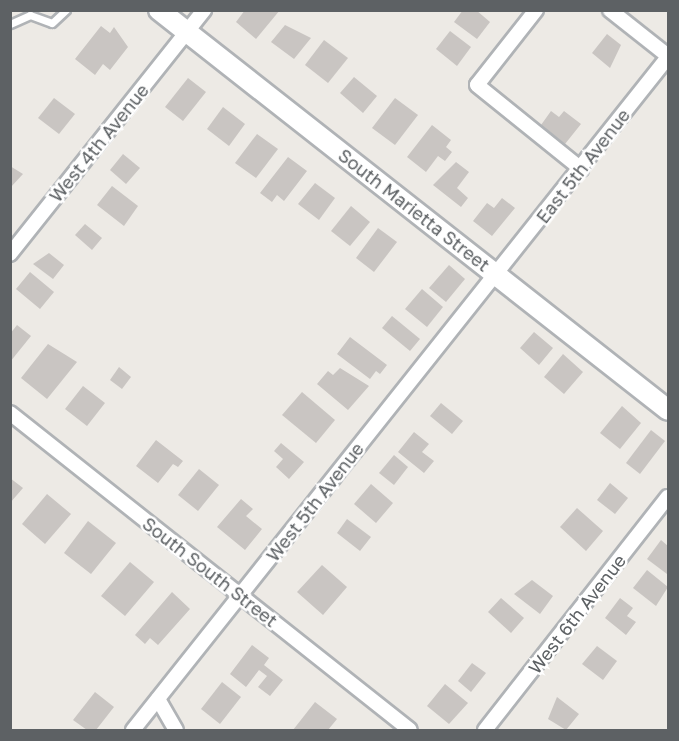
<!DOCTYPE html>
<html>
<head>
<meta charset="utf-8">
<style>
	body { margin:0 }
	#map { position:relative; width:679px; height:741px; overflow:hidden; background:#edeae5; font-family:"Golos Text",sans-serif }
	div>[style] { position:absolute }
	[style*='--x'] { left:calc(var(--x)*1px); top:calc(var(--y)*1px); width:calc(var(--w)*1px); rotate:calc(var(--a)*1deg) }
	.building>* { inset:0; background:#c9c5c2 }
	.roads { filter:drop-shadow(2px 0 #b0b3b6) drop-shadow(-2px 0 #b0b3b6) drop-shadow(0 2px #b0b3b6) drop-shadow(0 -2px #b0b3b6) }
	.service>* { height:7px; margin:-3.5px; padding:0 3.5px; transform-origin:3.5px; border-radius:3.5px; background:#fff }
	.minor>* { height:14px; margin:-7px; padding:0 7px; transform-origin:7px; border-radius:7px; background:#fff }
	.secondary>* { height:20px; margin:-10px; padding:0 10px; transform-origin:10px; border-radius:10px; background:#fff }
	span { translate:-50% -50%; white-space:nowrap; text-align:center; line-height:1.15; -webkit-text-stroke:5px #fff; paint-order:stroke }
	.street-label { font-size:18px; color:#5d6164 }
	.frame { position:absolute; inset:0; border:12px solid #5d6164; pointer-events:none }
</style>
</head>
<body>
<div id="map">
	<div class="building">
		<div style="clip-path:polygon(245px 10px,280px 10px,256px 39px,236px 22px)"></div>
		<div style="clip-path:polygon(463px 10px,476px 10px,490px 22px,477px 39px,454px 22px)"></div>
		<div style="clip-path:polygon(285px 25px,311px 38px,294px 59px,271px 42px)"></div>
		<div style="clip-path:polygon(101px 26px,110px 33px,114px 27px,128px 47px,110px 70px,103px 64px,95px 75px,75px 59px)"></div>
		<div style="clip-path:polygon(450px 31px,471px 47px,457px 66px,436px 49px)"></div>
		<div style="clip-path:polygon(607px 34px,621px 45px,610px 68px,592px 53px)"></div>
		<div style="clip-path:polygon(324px 40px,348px 58px,328px 83px,305px 65px)"></div>
		<div style="clip-path:polygon(354px 77px,377px 96px,363px 113px,340px 93px)"></div>
		<div style="clip-path:polygon(188px 78px,206px 92px,183px 121px,165px 107px)"></div>
		<div style="clip-path:polygon(54px 98px,75px 114px,59px 134px,38px 118px)"></div>
		<div style="clip-path:polygon(395px 98px,418px 115px,395px 145px,372px 128px)"></div>
		<div style="clip-path:polygon(223px 107px,245px 124px,229px 146px,207px 129px)"></div>
		<div style="clip-path:polygon(551px 111px,559px 117px,564px 111px,581px 124px,565px 144px,541px 125px)"></div>
		<div style="clip-path:polygon(432px 125px,451px 140px,446px 147px,452px 152px,445px 161px,438px 156px,426px 172px,407px 157px)"></div>
		<div style="clip-path:polygon(257px 134px,278px 149px,256px 178px,235px 163px)"></div>
		<div style="clip-path:polygon(123px 154px,140px 168px,126px 184px,110px 170px)"></div>
		<div style="clip-path:polygon(288px 157px,307px 171px,284px 201px,277px 195px,272px 202px,260px 193px)"></div>
		<div style="clip-path:polygon(456px 162px,469px 172px,457px 188px,468px 198px,461px 207px,433px 185px)"></div>
		<div style="clip-path:polygon(10px 166px,23px 174px,10px 188px)"></div>
		<div style="clip-path:polygon(315px 183px,335px 198px,319px 220px,298px 204px)"></div>
		<div style="clip-path:polygon(112px 186px,138px 206px,124px 226px,97px 205px)"></div>
		<div style="clip-path:polygon(502px 198px,515px 208px,492px 236px,473px 221px,487px 203px,494px 208px)"></div>
		<div style="clip-path:polygon(351px 206px,370px 222px,350px 246px,331px 231px)"></div>
		<div style="clip-path:polygon(85px 224px,102px 238px,92px 250px,75px 235px)"></div>
		<div style="clip-path:polygon(378px 228px,397px 242px,374px 272px,356px 258px)"></div>
		<div style="clip-path:polygon(49px 253px,64px 265px,53px 279px,33px 264px)"></div>
		<div style="clip-path:polygon(449px 265px,465px 279px,446px 302px,429px 288px)"></div>
		<div style="clip-path:polygon(30px 272px,54px 292px,40px 309px,16px 289px)"></div>
		<div style="clip-path:polygon(422px 289px,443px 307px,427px 327px,405px 309px)"></div>
		<div style="clip-path:polygon(392px 316px,420px 339px,410px 351px,382px 328px)"></div>
		<div style="clip-path:polygon(17px 325px,31px 336px,10px 362px,10px 334px)"></div>
		<div style="clip-path:polygon(534px 332px,553px 348px,539px 365px,520px 348px)"></div>
		<div style="clip-path:polygon(350px 337px,387px 365px,380px 374px,376px 371px,370px 379px,337px 354px)"></div>
		<div style="clip-path:polygon(48px 344px,77px 362px,47px 399px,21px 378px)"></div>
		<div style="clip-path:polygon(563px 354px,583px 372px,564px 394px,544px 377px)"></div>
		<div style="clip-path:polygon(119px 367px,131px 377px,122px 389px,110px 380px)"></div>
		<div style="clip-path:polygon(340px 368px,369px 386px,348px 410px,317px 384px,328px 371px,333px 375px)"></div>
		<div style="clip-path:polygon(83px 386px,105px 403px,87px 426px,65px 409px)"></div>
		<div style="clip-path:polygon(302px 392px,335px 420px,316px 443px,282px 415px)"></div>
		<div style="clip-path:polygon(441px 403px,463px 421px,452px 434px,430px 416px)"></div>
		<div style="clip-path:polygon(622px 406px,641px 423px,620px 449px,600px 433px)"></div>
		<div style="clip-path:polygon(651px 430px,665px 441px,640px 474px,626px 463px)"></div>
		<div style="clip-path:polygon(414px 432px,429px 444px,422px 452px,434px 461px,424px 473px,398px 452px)"></div>
		<div style="clip-path:polygon(156px 440px,183px 461px,178px 467px,173px 464px,158px 483px,136px 466px)"></div>
		<div style="clip-path:polygon(281px 443px,304px 462px,289px 479px,276px 467px,283px 459px,274px 451px)"></div>
		<div style="clip-path:polygon(394px 455px,408px 467px,394px 485px,379px 473px)"></div>
		<div style="clip-path:polygon(199px 469px,219px 485px,198px 511px,178px 495px)"></div>
		<div style="clip-path:polygon(10px 478px,23px 488px,10px 503px)"></div>
		<div style="clip-path:polygon(610px 483px,628px 498px,615px 514px,597px 500px)"></div>
		<div style="clip-path:polygon(371px 484px,393px 503px,376px 523px,354px 504px)"></div>
		<div style="clip-path:polygon(47px 494px,71px 514px,45px 544px,22px 524px)"></div>
		<div style="clip-path:polygon(241px 499px,253px 509px,246px 516px,262px 529px,245px 550px,217px 527px)"></div>
		<div style="clip-path:polygon(577px 508px,603px 531px,586px 551px,560px 527px)"></div>
		<div style="clip-path:polygon(347px 519px,371px 537px,360px 551px,337px 533px)"></div>
		<div style="clip-path:polygon(88px 521px,116px 543px,91px 574px,64px 553px)"></div>
		<div style="clip-path:polygon(661px 540px,668px 546px,667px 574px,647px 559px)"></div>
		<div style="clip-path:polygon(130px 562px,154px 582px,125px 616px,101px 596px)"></div>
		<div style="clip-path:polygon(322px 565px,347px 587px,323px 615px,297px 592px)"></div>
		<div style="clip-path:polygon(647px 570px,668px 587px,656px 606px,633px 588px)"></div>
		<div style="clip-path:polygon(532px 580px,553px 596px,540px 614px,514px 594px)"></div>
		<div style="clip-path:polygon(172px 592px,190px 609px,158px 645px,150px 638px,145px 644px,135px 635px)"></div>
		<div style="clip-path:polygon(501px 598px,524px 618px,511px 633px,488px 612px)"></div>
		<div style="clip-path:polygon(620px 598px,633px 608px,627px 616px,636px 622px,626px 635px,605px 618px)"></div>
		<div style="clip-path:polygon(252px 645px,269px 658px,264px 665px,283px 680px,270px 696px,258px 687px,267px 676px,259px 670px,246px 687px,230px 674px)"></div>
		<div style="clip-path:polygon(597px 646px,617px 661px,603px 680px,582px 664px)"></div>
		<div style="clip-path:polygon(472px 663px,486px 673px,471px 692px,458px 681px)"></div>
		<div style="clip-path:polygon(222px 682px,241px 697px,220px 724px,201px 709px)"></div>
		<div style="clip-path:polygon(445px 684px,468px 703px,449px 724px,427px 706px)"></div>
		<div style="clip-path:polygon(95px 692px,114px 707px,96px 730px,87px 730px,73px 720px)"></div>
		<div style="clip-path:polygon(557px 697px,579px 714px,566px 730px,548px 719px)"></div>
		<div style="clip-path:polygon(315px 702px,337px 719px,328px 730px,293px 730px)"></div>
	</div>
	<div class="roads">
		<div class="service">
			<div style="--x:10;--y:24;--w:22;--a:-24"></div>
			<div style="--x:30;--y:15;--w:23;--a:20"></div>
			<div style="--x:52;--y:23;--w:19;--a:-43"></div>
		</div>
		<div class="minor">
			<div style="--x:536;--y:10;--w:95;--a:128.2"></div>
			<div style="--x:477;--y:85;--w:134;--a:38.9"></div>
			<div style="--x:610;--y:10;--w:74;--a:38.4"></div>
			<div style="--x:10;--y:254;--w:312;--a:-51.5"></div>
			<div style="--x:10;--y:413;--w:510;--a:38.4"></div>
			<div style="--x:158;--y:699;--w:36;--a:60"></div>
			<div style="--x:133;--y:730;--w:860;--a:-51.52"></div>
			<div style="--x:485;--y:730;--w:296;--a:-51.9"></div>
		</div>
		<div class="secondary">
			<div style="--x:159;--y:10;--w:647;--a:38.16"></div>
		</div>
	</div>
	<div class="street-label">
		<span style="left:99px;top:143px;rotate:-51deg">West 4th Avenue</span>
		<span style="left:583px;top:166px;rotate:-52deg">East 5th Avenue</span>
		<span style="left:414px;top:210px;rotate:38deg">South Marietta Street</span>
		<span style="left:315px;top:502px;rotate:-52deg">West 5th Avenue</span>
		<span style="left:210px;top:572px;rotate:38deg">South South Street</span>
		<span style="left:577px;top:614px;rotate:-52deg">West 6th Avenue</span>
	</div>
	<div class="frame"></div>
</div>
</body>
</html>
